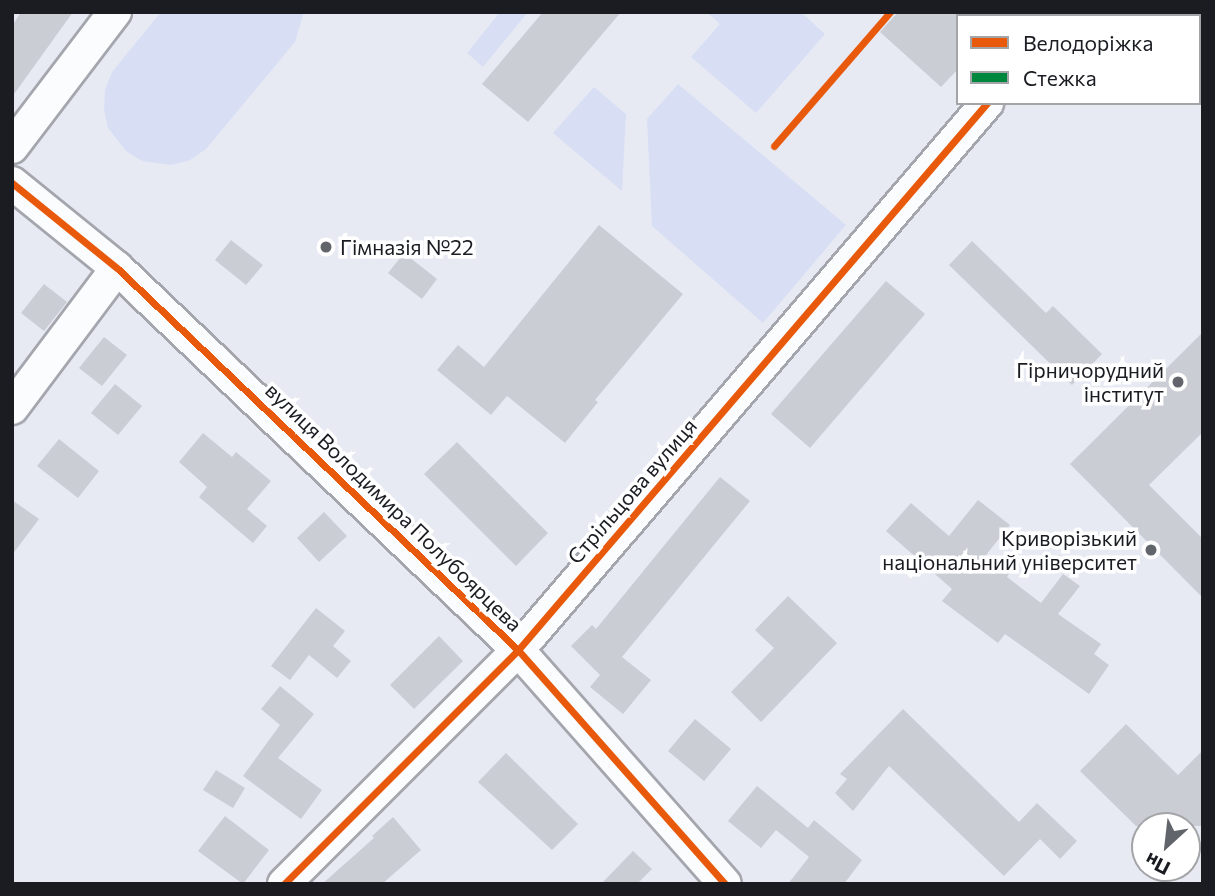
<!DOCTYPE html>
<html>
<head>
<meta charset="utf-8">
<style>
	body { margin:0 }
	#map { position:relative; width:1215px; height:896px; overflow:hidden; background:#e7eaf3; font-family:Commissioner,sans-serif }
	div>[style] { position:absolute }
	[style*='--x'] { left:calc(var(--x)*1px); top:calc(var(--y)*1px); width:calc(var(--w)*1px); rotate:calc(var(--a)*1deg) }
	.green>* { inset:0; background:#d8dff5 }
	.building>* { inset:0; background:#cbcdd5 }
	.roads { filter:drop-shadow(2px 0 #a3a6ad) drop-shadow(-2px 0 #a3a6ad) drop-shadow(0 2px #a3a6ad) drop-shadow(0 -2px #a3a6ad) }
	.street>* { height:32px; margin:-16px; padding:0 16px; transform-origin:16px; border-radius:16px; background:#fbfcfd }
	.quiet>* { height:5px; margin-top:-2.5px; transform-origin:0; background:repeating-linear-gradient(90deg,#00873e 0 10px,transparent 0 15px) }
	.cycleway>* { height:7px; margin:-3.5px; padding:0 3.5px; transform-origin:3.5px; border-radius:3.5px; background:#e8590c }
	.dots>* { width:19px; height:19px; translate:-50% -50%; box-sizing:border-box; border:4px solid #fff; border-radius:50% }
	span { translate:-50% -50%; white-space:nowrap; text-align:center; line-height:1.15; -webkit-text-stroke:7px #fff; paint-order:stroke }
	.poi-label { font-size:21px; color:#1a1c22 }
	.left { translate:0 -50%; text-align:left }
	.right { translate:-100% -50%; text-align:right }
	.street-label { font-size:21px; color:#1a1c22 }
	.frame { position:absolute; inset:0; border:14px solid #1a1c22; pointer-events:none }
	.legend { position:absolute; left:956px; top:14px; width:245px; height:91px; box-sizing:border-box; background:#fff; border:2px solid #a3a4a7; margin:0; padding:9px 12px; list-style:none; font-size:21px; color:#1a1c22 }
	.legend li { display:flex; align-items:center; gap:14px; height:35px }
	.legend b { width:35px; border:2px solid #a3a4a7 }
	.north { position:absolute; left:1131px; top:812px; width:70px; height:70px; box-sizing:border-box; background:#fff; border:2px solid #a3a4a7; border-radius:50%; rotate:207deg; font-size:19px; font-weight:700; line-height:28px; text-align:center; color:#1a1c22 }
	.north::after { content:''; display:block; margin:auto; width:24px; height:32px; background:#62646b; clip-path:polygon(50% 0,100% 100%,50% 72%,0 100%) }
</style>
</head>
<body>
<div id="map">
	<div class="green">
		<div style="clip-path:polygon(161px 12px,304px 12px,295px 42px,206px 149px,190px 160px,171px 165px,142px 161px,126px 151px,108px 128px,104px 109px,105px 90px,112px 72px)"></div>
		<div style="clip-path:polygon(500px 12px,528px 12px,483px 67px,467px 53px)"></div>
		<div style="clip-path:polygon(707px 12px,801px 12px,825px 34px,756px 113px,691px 57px,720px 24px)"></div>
		<div style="clip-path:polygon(678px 84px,846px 225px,763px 323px,652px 226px,647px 119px)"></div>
		<div style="clip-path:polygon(594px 87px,626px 114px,622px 191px,553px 133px)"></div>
	</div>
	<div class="building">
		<div style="clip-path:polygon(21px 12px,73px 12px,12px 97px,12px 26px)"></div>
		<div style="clip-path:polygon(543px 12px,621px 12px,528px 122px,482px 84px)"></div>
		<div style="clip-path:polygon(898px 12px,958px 12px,958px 69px,941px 87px,880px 32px)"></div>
		<div style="clip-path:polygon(599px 225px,683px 294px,595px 400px,598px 402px,565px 443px,507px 396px,491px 415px,437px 370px,458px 345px,484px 367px)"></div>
		<div style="clip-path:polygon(231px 240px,263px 265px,246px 285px,215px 260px)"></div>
		<div style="clip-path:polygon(972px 241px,1046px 313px,1053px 306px,1102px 354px,1072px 385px,949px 265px)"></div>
		<div style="clip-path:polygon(404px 253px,437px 279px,422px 299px,388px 273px)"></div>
		<div style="clip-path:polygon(886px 281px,925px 314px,810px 448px,771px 414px)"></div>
		<div style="clip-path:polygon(44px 284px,67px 302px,44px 331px,21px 313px)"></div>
		<div style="clip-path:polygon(1203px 332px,1203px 432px,1149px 485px,1203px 539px,1203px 598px,1070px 464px)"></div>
		<div style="clip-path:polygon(104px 337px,127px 355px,102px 386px,79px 368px)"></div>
		<div style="clip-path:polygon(115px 384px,142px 406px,118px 435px,91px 413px)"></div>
		<div style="clip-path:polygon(203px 433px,232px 457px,236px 452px,271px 481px,247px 509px,267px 526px,253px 543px,199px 497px,207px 487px,179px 462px)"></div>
		<div style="clip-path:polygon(59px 439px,99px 471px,78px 498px,37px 466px)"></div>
		<div style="clip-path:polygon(457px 442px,548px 533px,516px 566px,424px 474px)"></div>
		<div style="clip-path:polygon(720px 477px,750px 501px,622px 657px,651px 680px,623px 714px,590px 687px,600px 675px,571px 646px,592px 625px,596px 629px)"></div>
		<div style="clip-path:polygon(12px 500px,39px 519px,12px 555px)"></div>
		<div style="clip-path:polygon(978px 500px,1010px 525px,986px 555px,1010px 572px,1007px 577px,1041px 603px,1063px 574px,1080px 586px,1058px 614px,1101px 644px,1094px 654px,1109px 665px,1089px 694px,1005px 634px,998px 643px,942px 601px,952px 589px,886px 531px,911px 503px,949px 536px)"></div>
		<div style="clip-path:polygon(324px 512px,347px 536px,319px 562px,297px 538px)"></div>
		<div style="clip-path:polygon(788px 596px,837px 643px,761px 722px,731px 692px,774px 648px,755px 630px)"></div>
		<div style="clip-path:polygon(316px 608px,345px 631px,333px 646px,351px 661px,337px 678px,309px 655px,290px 680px,271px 666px)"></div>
		<div style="clip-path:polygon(439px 636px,463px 661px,414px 709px,390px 685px)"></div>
		<div style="clip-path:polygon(280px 686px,314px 714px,278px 758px,322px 790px,301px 819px,243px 776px,280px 725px,261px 709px)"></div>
		<div style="clip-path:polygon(903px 709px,1019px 822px,1037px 803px,1077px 841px,1060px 859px,1040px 839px,1004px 876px,889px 766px,853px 811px,835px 793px,847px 779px,840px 774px)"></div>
		<div style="clip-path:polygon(695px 719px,731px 749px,704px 781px,668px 751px)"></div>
		<div style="clip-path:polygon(1126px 724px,1178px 775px,1203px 750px,1203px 826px,1136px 826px,1080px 771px)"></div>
		<div style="clip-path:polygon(506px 753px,578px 824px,552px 850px,478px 782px)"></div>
		<div style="clip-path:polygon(216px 770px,245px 788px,233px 808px,203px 790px)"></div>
		<div style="clip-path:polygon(757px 786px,808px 828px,814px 820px,862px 860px,844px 884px,788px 884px,809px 857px,776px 830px,761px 848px,728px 821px)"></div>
		<div style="clip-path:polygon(225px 816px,269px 850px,243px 884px,198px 851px)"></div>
		<div style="clip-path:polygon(393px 817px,421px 850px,382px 884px,322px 884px,374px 838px,372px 836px)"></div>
		<div style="clip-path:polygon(633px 851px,652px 869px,637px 884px,601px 884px)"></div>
	</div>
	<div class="roads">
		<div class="street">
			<div style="--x:1062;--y:16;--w:5;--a:-53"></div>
			<div style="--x:12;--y:147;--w:170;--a:-52.7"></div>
			<div style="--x:12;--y:183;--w:135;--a:39"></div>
			<div style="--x:117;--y:268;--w:554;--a:43.61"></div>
			<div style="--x:518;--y:650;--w:312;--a:48.5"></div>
			<div style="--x:12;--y:408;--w:175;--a:-53.1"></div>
			<div style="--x:284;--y:884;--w:331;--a:-45"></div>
			<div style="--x:518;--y:650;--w:721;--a:-49.39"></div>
		</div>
	</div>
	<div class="quiet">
		<div style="--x:1061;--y:12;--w:3;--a:45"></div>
	</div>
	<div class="cycleway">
		<div style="--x:774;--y:146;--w:177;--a:-49.1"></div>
		<div style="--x:12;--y:183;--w:135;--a:39"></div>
		<div style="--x:117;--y:268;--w:554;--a:43.61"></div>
		<div style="--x:518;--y:650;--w:312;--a:48.5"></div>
		<div style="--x:284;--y:884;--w:331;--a:-45"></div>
		<div style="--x:518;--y:650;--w:721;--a:-49.39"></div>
	</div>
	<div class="dots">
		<div style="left:326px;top:247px;background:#62646b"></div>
		<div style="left:1178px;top:382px;background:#62646b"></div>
		<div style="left:1151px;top:550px;background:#62646b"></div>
	</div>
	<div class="poi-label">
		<span class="left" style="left:340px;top:247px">Гімназія №22</span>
		<span class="right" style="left:1164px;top:382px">Гірничорудний<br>інститут</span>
		<span class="right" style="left:1137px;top:550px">Криворізький<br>національний університет</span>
	</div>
	<div class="street-label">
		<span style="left:632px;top:491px;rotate:-49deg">Стрільцова вулиця</span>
		<span style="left:394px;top:507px;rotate:44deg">вулиця Володимира Полубоярцева</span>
	</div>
	<div class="frame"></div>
	<ul class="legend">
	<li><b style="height:9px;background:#e8590c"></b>Велодоріжка</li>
	<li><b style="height:9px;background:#00873e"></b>Стежка</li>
	</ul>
	<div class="north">Пн</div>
</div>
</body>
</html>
